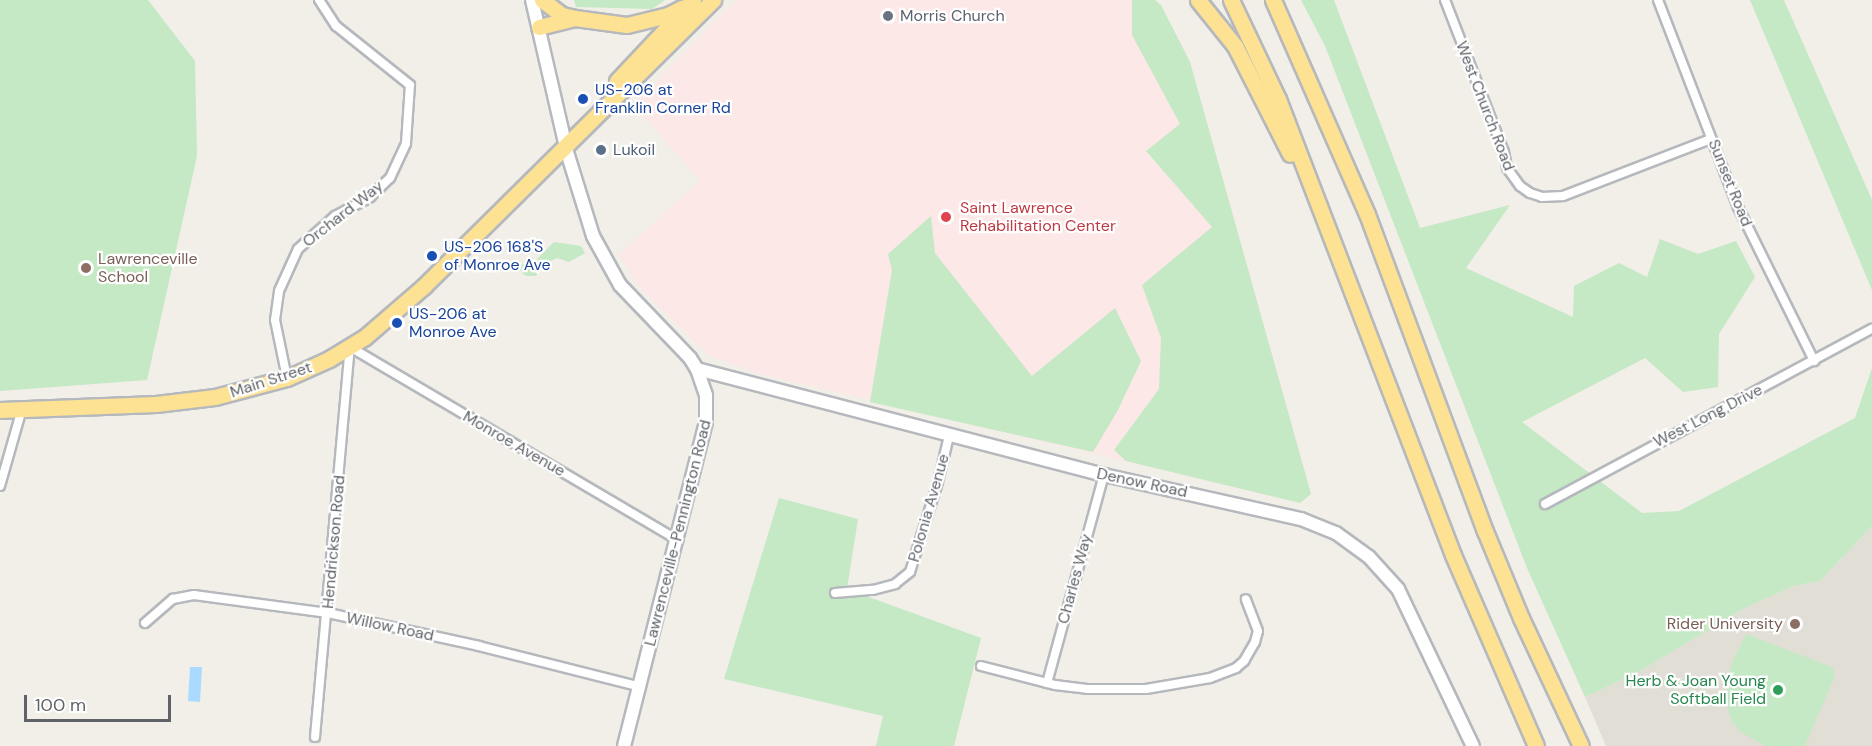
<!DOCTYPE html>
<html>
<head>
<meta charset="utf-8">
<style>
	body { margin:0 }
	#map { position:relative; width:1872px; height:746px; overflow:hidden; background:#f1efe8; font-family:"DM Sans",sans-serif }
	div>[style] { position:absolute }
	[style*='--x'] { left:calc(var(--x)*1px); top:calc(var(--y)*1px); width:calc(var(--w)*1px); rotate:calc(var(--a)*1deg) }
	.education>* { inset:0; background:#e1ded6 }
	.medical>* { inset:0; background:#fce8e6 }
	.green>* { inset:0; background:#c5e8c5 }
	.water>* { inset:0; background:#aadaff }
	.roads { filter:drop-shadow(2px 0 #b5b8bc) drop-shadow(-2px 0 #b5b8bc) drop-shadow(0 2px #b5b8bc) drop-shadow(0 -2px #b5b8bc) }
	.street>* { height:8px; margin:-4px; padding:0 4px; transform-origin:4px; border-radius:4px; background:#fff }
	.secondary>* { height:12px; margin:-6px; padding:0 6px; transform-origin:6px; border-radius:6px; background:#fff }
	.highway>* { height:15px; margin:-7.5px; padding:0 7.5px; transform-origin:7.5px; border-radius:7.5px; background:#fde293 }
	.dots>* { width:16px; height:16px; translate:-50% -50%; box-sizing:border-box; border:3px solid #fff; border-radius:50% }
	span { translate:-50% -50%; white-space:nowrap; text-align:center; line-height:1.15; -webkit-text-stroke:4.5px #fff; paint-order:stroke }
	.worship-label { font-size:16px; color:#5b616d }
	.left { translate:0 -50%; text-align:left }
	.transit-label { font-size:16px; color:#164399 }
	.street-label { font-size:16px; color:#5f6368 }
	.service-label { font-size:16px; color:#4e5e75 }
	.health-label { font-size:16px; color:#be3a42 }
	.education-label { font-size:16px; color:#785e54 }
	.right { translate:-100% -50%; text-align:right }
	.leisure-label { font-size:16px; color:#27864d }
	.scale { position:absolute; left:24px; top:695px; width:147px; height:27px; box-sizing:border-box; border:3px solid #5f6368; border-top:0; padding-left:8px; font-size:18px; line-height:21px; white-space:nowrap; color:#5f6368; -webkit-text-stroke:4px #fff; paint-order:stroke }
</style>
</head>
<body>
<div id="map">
	<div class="education">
		<div style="clip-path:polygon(1872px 526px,1872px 746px,1606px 746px,1585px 697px,1640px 671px,1743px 609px,1793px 586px,1820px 581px)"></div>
	</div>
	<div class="medical">
		<div style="clip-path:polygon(737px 0,1155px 0,1161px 5px,1190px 62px,1311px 494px,1300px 503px,753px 372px,708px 355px,641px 289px,619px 255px,700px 180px,633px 105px)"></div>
	</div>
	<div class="green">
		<div style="clip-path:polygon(0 0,148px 0,195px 61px,197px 156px,147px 380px,0 391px)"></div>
		<div style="clip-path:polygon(574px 0,665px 0,652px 9px,576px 7px)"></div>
		<div style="clip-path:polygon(1132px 0,1155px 0,1161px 5px,1190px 62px,1311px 494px,1300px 503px,1126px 461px,1114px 450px,1159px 389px,1161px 338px,1142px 285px,1212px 227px,1146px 151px,1180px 124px,1132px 35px)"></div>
		<div style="clip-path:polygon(1301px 0,1334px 0,1420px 228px,1510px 205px,1466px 268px,1573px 317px,1574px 286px,1619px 263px,1647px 277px,1660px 239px,1698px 254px,1736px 241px,1755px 277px,1719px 334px,1718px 387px,1683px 392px,1645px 358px,1522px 422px,1642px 513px,1679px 511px,1855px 418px,1872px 368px,1872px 526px,1820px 581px,1793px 586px,1743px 609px,1640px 671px,1585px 697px,1527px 568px,1325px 46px)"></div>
		<div style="clip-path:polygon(1750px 0,1784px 0,1872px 200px,1872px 290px)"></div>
		<div style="clip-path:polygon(931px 216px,935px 253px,1032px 376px,1115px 308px,1141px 361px,1118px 410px,1093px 452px,870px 402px,892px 270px,888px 254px)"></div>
		<div style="clip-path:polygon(554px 242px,581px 246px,585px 253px,569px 262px,557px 258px,531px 270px,538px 274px,536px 276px,527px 276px,523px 274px,520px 270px,522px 264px,532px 264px)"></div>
		<div style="clip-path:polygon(779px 498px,858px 519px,847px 589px,981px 638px,954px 746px,876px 746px,883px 716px,724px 679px)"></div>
		<div style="clip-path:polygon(1746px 634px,1832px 667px,1835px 675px,1805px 746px,1766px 746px,1742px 733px,1732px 722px,1727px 707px,1727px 682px,1731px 665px)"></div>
	</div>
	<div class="water">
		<div style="clip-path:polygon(190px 667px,202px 667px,200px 702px,188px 701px)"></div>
	</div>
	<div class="roads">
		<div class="street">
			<div style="--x:1445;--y:0;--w:163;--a:68.8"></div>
			<div style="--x:1504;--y:152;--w:16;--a:79"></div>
			<div style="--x:1507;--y:168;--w:22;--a:54"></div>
			<div style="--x:1520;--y:186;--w:12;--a:35"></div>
			<div style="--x:1530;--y:193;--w:13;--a:18"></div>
			<div style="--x:1542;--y:197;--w:21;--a:-3"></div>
			<div style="--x:1563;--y:196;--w:159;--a:-21.1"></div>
			<div style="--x:1658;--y:0;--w:222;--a:68.9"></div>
			<div style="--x:1738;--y:207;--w:172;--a:63.7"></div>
			<div style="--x:287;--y:378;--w:59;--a:-101.7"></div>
			<div style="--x:275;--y:320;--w:29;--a:-82"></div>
			<div style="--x:279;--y:291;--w:46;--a:-65.7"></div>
			<div style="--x:298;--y:249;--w:50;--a:-41.7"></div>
			<div style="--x:335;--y:216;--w:40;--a:-28"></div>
			<div style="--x:370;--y:197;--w:28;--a:-44"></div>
			<div style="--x:390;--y:178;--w:38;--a:-65"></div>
			<div style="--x:406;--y:143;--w:58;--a:-86.1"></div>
			<div style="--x:410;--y:85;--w:95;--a:-141.4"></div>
			<div style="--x:336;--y:26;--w:31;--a:-123"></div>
			<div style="--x:0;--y:486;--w:80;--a:-74.1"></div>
			<div style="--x:1545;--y:504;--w:371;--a:-28.2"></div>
			<div style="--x:835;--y:593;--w:38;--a:-5"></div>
			<div style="--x:873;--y:590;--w:23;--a:-15"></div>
			<div style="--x:895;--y:584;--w:19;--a:-39"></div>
			<div style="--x:910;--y:572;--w:94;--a:-72.7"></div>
			<div style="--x:938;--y:482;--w:47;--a:-76.6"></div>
			<div style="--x:145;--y:623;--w:37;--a:-41"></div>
			<div style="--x:173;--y:599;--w:21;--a:-11"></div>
			<div style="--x:194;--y:595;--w:135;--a:7.7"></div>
			<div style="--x:328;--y:613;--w:155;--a:12.3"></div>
			<div style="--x:479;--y:646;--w:167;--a:14.2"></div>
			<div style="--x:981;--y:666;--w:76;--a:14.4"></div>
			<div style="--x:1055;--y:685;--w:32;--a:7"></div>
			<div style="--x:1087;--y:689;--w:59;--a:0"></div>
			<div style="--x:1146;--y:689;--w:65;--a:-9.8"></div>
			<div style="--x:1210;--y:678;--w:28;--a:-21"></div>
			<div style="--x:1236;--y:668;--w:11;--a:-41"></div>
			<div style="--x:1244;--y:661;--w:22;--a:-60"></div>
			<div style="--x:1255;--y:642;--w:11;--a:-75"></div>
			<div style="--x:1258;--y:631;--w:34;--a:-111"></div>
			<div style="--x:1047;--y:683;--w:216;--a:-74.7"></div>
			<div style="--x:315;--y:737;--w:392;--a:-84.9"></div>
			<div style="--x:350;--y:347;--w:381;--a:30.5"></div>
		</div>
		<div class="secondary">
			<div style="--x:532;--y:0;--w:156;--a:77"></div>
			<div style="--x:567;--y:152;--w:88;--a:72.8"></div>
			<div style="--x:593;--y:236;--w:56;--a:61.1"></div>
			<div style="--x:620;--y:285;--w:101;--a:46.2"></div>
			<div style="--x:690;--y:358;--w:13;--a:58"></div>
			<div style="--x:697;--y:369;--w:28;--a:71"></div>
			<div style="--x:706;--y:395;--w:27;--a:90"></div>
			<div style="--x:706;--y:422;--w:334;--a:104.2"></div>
			<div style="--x:697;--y:369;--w:421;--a:14.6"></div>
			<div style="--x:1104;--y:475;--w:202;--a:12.6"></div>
			<div style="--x:1301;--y:519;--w:38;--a:22"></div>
			<div style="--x:1336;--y:533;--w:41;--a:36"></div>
			<div style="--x:1369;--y:557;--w:43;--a:47.8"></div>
			<div style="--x:1398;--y:589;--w:174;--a:64.5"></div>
		</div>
		<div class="highway">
			<div style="--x:542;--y:0;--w:25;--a:37"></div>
			<div style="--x:562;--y:15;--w:13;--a:13"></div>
			<div style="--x:1198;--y:0;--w:59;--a:51.2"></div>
			<div style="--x:1235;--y:46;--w:121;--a:63"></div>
			<div style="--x:1231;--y:0;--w:110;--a:64.6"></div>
			<div style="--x:1278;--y:99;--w:488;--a:69"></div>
			<div style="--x:1453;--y:555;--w:208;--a:66.5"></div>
			<div style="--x:1273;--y:0;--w:234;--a:66.3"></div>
			<div style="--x:1367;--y:214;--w:338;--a:69.6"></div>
			<div style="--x:1485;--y:531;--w:94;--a:67.5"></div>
			<div style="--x:1521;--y:618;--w:141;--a:64.9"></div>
			<div style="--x:539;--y:27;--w:37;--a:-14"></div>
			<div style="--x:575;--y:18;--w:52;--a:7.7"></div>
			<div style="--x:627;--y:25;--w:42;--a:-13.7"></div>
			<div style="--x:668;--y:15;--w:16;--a:-27"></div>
			<div style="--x:617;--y:81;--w:111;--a:-46.8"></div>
			<div style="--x:0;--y:410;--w:156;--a:-2.2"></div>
			<div style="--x:156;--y:404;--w:59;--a:-6.8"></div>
			<div style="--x:215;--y:397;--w:74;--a:-14.8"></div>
			<div style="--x:287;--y:378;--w:46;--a:-24.3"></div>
			<div style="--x:329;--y:359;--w:42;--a:-31.4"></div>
			<div style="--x:365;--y:337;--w:78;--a:-40.8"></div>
			<div style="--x:424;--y:286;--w:407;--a:-44.7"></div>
		</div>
	</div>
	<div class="dots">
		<div style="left:888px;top:16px;background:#6b7280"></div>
		<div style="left:583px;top:99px;background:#1a4fb4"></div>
		<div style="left:601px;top:150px;background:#5c6f8a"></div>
		<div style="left:946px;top:217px;background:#e0444e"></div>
		<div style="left:432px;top:256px;background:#1a4fb4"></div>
		<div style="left:86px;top:268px;background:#8d6e63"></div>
		<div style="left:397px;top:323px;background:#1a4fb4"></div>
		<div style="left:1795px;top:624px;background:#8d6e63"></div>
		<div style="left:1778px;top:690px;background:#2e9e5b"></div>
	</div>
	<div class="worship-label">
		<span class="left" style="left:900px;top:16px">Morris Church</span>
	</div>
	<div class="transit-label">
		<span class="left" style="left:595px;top:99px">US-206 at<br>Franklin Corner Rd</span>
		<span class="left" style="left:444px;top:256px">US-206 168'S<br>of Monroe Ave</span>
		<span class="left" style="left:409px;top:323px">US-206 at<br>Monroe Ave</span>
	</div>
	<div class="street-label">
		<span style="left:1485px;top:106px;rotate:69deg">West Church Road</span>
		<span style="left:1730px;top:183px;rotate:68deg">Sunset Road</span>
		<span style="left:343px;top:214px;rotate:-38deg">Orchard Way</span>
		<span style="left:271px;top:380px;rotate:-18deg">Main Street</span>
		<span style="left:1708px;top:416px;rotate:-27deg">West Long Drive</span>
		<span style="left:514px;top:444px;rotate:30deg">Monroe Avenue</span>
		<span style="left:1142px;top:483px;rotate:12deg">Denow Road</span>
		<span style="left:929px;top:508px;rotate:-74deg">Polonia Avenue</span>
		<span style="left:678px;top:533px;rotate:-76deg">Lawrenceville-Pennington Road</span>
		<span style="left:334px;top:542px;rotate:-85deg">Hendrickson Road</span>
		<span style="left:1075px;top:579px;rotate:-75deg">Charles Way</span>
		<span style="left:390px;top:627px;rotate:12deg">Willow Road</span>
	</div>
	<div class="service-label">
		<span class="left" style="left:613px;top:150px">Lukoil</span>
	</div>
	<div class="health-label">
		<span class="left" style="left:960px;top:217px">Saint Lawrence<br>Rehabilitation Center</span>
	</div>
	<div class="education-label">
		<span class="left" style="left:98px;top:268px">Lawrenceville<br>School</span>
		<span class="right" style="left:1783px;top:624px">Rider University</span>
	</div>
	<div class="leisure-label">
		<span class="right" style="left:1766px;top:690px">Herb &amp; Joan Young<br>Softball Field</span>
	</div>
	<div class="scale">100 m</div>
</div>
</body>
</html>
